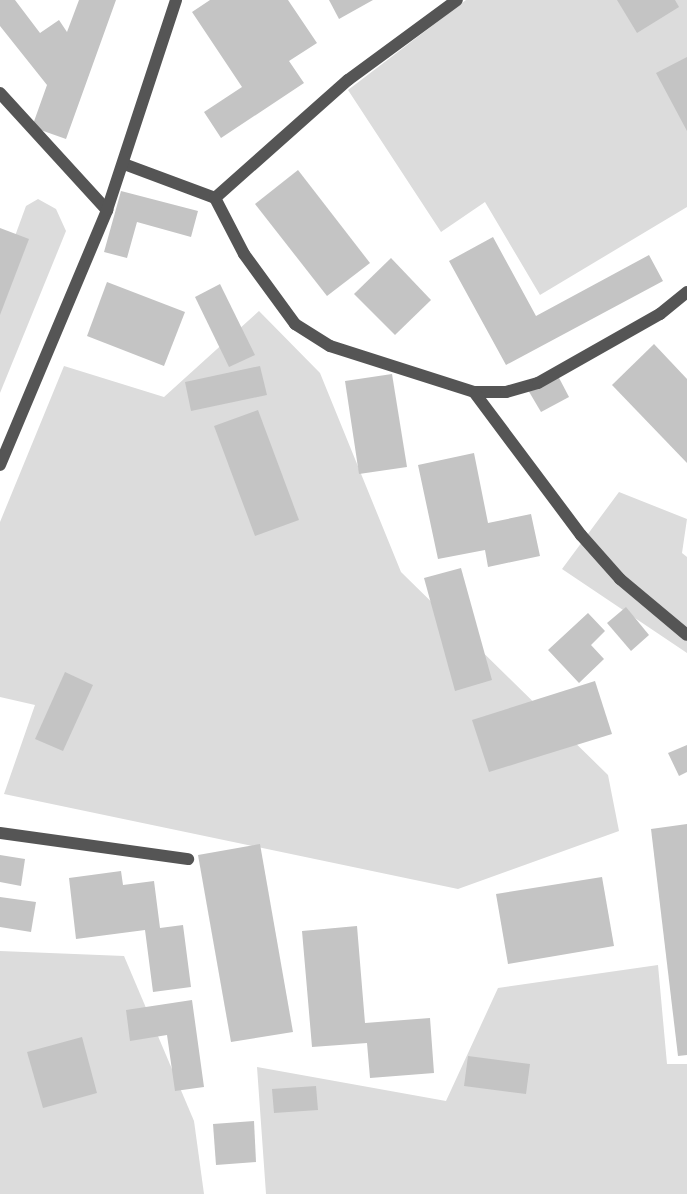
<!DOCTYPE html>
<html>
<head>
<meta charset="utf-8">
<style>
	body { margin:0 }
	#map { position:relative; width:687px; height:1194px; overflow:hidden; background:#fff; font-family:Roboto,sans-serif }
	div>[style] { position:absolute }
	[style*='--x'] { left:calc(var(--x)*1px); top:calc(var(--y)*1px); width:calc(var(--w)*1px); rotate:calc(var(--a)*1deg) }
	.green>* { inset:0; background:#dcdcdc }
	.building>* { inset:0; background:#c4c4c4 }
	.service>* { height:12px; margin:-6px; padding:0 6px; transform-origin:6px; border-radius:6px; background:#555 }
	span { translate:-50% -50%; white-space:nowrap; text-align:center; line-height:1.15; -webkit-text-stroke:6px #fff; paint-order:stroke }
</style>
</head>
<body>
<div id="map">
	<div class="green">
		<div style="clip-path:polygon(466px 0,687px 0,687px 207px,540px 295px,485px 202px,441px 232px,348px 90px)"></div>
		<div style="clip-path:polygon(38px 199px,56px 209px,66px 231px,0 393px,0 277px,26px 206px)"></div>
		<div style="clip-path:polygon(259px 311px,320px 373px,401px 572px,608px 775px,619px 831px,458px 889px,4px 794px,35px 705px,0 697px,0 522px,64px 366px,164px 397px)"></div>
		<div style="clip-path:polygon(619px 492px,687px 519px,682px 553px,687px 557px,687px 653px,562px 569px)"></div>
		<div style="clip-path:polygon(0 951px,124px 956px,194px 1121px,204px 1194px,0 1194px)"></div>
		<div style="clip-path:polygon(658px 965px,667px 1064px,687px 1064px,687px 1194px,266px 1194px,257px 1067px,446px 1101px,498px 988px)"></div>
	</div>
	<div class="building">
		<div style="clip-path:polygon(0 0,15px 0,40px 33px,59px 20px,67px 32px,79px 0,116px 0,66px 139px,32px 127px,47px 85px,0 26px)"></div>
		<div style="clip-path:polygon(210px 0,288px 0,317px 43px,289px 61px,304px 83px,221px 138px,204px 112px,242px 87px,192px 12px)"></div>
		<div style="clip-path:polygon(329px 0,373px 0,339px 19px)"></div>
		<div style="clip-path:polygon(617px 0,675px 0,679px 7px,637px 33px)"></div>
		<div style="clip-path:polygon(687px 57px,687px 131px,656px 73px)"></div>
		<div style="clip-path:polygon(298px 170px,370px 263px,327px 296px,255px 204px)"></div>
		<div style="clip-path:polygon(121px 191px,198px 211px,191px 237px,137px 222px,127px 258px,104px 252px)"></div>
		<div style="clip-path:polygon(0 228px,29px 239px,0 315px)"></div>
		<div style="clip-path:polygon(493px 237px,536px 316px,649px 255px,663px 281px,506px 365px,449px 261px)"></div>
		<div style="clip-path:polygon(391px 258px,431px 300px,395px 335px,354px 294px)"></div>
		<div style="clip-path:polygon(107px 282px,185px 312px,164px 366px,87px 336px)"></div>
		<div style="clip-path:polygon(220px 284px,255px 355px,229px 367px,195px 297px)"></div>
		<div style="clip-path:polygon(654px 344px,687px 379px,687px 463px,612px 385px)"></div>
		<div style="clip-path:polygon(260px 366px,267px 395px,191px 411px,185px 382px)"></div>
		<div style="clip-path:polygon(392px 374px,407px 467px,359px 474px,345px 381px)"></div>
		<div style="clip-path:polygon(557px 374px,569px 397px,541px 412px,528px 390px)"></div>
		<div style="clip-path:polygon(258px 410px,299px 520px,255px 536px,214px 426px)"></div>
		<div style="clip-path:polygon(474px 453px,488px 523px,531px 514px,540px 556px,488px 567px,485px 550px,438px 559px,418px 465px)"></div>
		<div style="clip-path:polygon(461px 568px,492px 680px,455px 691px,424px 578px)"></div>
		<div style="clip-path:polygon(626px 607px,649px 635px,631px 651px,607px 623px)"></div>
		<div style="clip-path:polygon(588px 613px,605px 631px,591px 645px,604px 659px,579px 683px,548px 650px)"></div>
		<div style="clip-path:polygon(65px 672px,93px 685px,63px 751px,35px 739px)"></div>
		<div style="clip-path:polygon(595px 681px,612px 734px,489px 772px,472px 720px)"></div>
		<div style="clip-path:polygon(687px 745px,687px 772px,679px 776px,668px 753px)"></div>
		<div style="clip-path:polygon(687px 824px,687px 1055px,678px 1056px,651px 829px)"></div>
		<div style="clip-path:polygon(260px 844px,293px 1032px,231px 1042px,198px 855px)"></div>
		<div style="clip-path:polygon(0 855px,25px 859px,21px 886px,0 882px)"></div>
		<div style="clip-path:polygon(121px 871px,123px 885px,154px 881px,160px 928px,183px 925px,191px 987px,153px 992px,145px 930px,76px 939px,69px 878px)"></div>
		<div style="clip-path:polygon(602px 877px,614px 946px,508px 964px,496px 894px)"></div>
		<div style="clip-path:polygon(0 897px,36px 902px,31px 932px,0 927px)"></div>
		<div style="clip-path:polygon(357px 926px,365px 1023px,430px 1018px,434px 1073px,370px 1078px,367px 1043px,312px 1047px,302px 931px)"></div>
		<div style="clip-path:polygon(192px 1000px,204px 1087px,175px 1091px,167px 1035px,130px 1041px,126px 1010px)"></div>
		<div style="clip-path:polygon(82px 1037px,97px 1093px,43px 1108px,27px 1052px)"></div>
		<div style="clip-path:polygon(468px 1056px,530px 1064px,526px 1094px,464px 1086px)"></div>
		<div style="clip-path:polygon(316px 1086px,318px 1110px,274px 1113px,272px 1089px)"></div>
		<div style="clip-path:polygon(254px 1121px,256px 1162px,216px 1165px,213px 1124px)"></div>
	</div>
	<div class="service">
		<div style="--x:0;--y:93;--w:159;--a:47.6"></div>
		<div style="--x:124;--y:164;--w:97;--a:20.5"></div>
		<div style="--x:215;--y:198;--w:178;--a:-41.6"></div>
		<div style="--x:348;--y:80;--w:135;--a:-36.3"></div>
		<div style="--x:215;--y:198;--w:63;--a:62.6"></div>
		<div style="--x:244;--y:254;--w:87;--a:53.9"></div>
		<div style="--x:295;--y:324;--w:41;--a:32.2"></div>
		<div style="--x:330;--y:346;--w:151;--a:17.7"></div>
		<div style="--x:474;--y:392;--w:32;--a:0"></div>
		<div style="--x:506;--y:392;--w:33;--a:-16"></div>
		<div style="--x:538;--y:383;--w:140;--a:-29.5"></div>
		<div style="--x:660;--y:314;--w:35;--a:-39"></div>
		<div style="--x:474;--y:392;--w:179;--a:53.2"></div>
		<div style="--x:581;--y:535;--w:59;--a:48.4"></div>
		<div style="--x:620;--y:579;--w:87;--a:39.9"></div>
		<div style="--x:0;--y:465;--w:277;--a:-67.2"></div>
		<div style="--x:107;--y:210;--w:221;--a:-71.8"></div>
		<div style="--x:0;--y:833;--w:190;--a:7.9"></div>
	</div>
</div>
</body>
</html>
